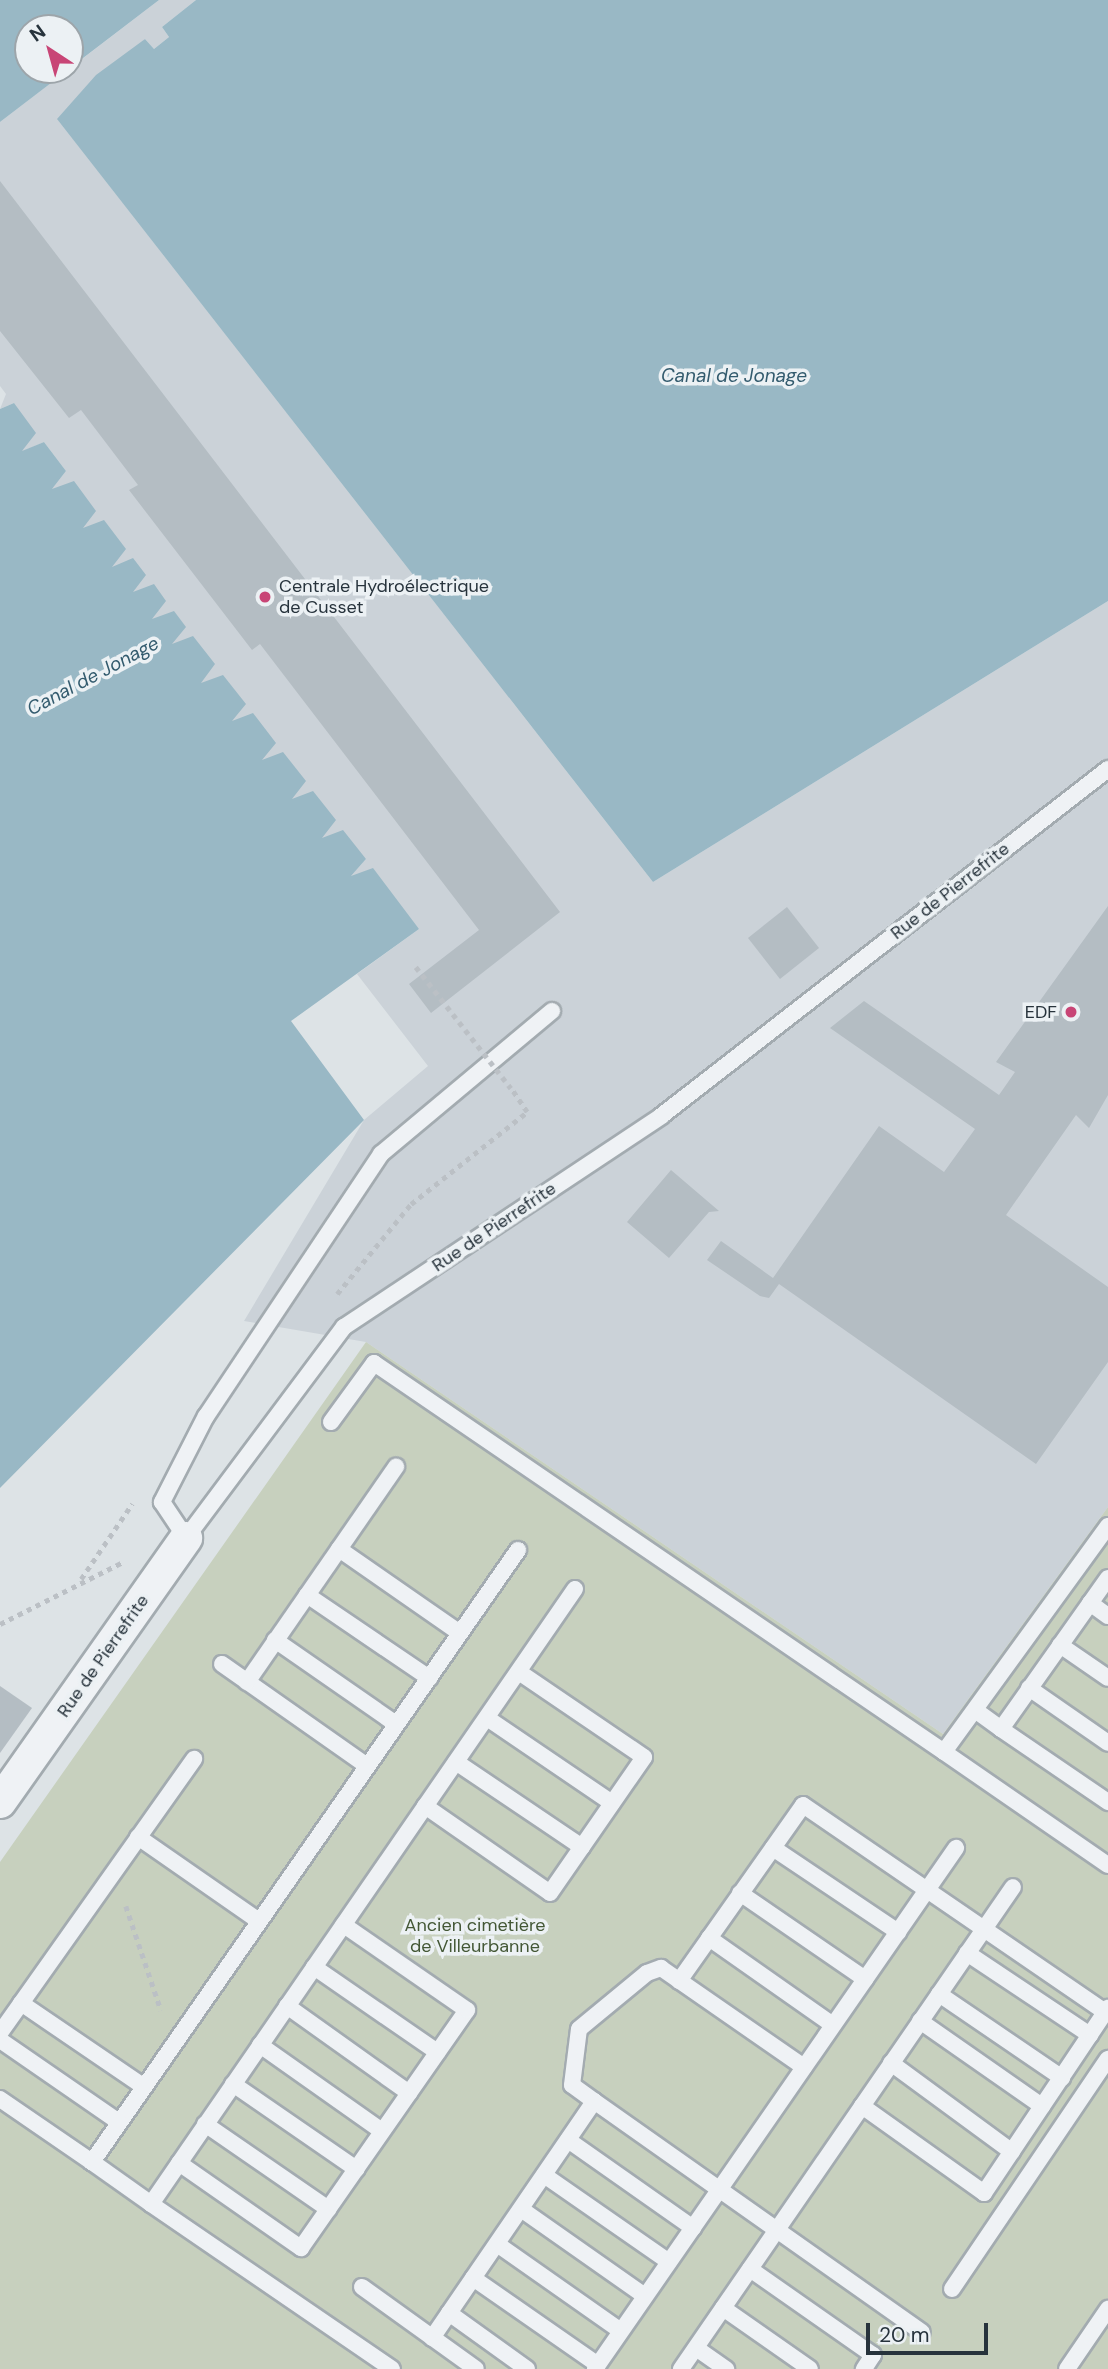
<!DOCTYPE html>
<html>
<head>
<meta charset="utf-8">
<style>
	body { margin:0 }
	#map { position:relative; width:1108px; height:2369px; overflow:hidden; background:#dde3e6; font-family:"DM Sans",sans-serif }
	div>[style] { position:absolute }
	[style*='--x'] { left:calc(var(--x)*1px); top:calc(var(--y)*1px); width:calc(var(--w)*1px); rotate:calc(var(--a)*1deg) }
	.built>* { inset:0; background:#cbd2d8 }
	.green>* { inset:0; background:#c7d0be }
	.water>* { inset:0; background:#99b8c5 }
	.building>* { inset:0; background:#b4bdc3 }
	.path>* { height:4.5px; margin-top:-2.25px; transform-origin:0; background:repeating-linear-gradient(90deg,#bbc0c5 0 5px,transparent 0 10px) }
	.roads { filter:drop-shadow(2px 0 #a3abb0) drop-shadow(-2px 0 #a3abb0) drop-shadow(0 2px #a3abb0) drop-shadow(0 -2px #a3abb0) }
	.lane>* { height:16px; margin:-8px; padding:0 8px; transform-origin:8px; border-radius:8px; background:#eff2f5 }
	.street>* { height:32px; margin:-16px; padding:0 16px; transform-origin:16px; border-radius:16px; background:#eff2f5 }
	.path-bridge>* { height:4.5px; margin-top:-2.25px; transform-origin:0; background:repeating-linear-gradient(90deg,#bbc0c5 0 5px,transparent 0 10px) }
	.dots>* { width:19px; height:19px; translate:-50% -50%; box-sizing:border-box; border:4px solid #ecf1f4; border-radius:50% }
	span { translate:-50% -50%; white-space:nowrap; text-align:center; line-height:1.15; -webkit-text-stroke:7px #ecf1f4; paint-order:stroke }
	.poi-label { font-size:18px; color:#27333c }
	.left { translate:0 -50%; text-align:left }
	.right { translate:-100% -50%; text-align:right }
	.street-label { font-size:18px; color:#27333c }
	.park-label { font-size:18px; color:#435735 }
	.water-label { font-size:19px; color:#335b6e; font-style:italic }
	.north { position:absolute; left:14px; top:14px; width:70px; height:70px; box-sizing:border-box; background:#ecf1f4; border:2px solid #9da5aa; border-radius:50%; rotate:324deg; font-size:19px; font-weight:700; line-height:28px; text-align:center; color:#27333c }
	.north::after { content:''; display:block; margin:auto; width:24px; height:32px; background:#c84576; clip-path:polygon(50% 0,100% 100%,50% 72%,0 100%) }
	.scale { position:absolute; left:866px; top:2323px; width:122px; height:32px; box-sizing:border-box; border:4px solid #27333c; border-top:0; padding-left:9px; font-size:21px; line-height:24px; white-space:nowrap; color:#27333c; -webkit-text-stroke:5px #ecf1f4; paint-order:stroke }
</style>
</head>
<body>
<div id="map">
	<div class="built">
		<div style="clip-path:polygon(159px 0,196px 0,162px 27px,169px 37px,154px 49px,145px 39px,58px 120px,653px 882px,1108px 601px,1108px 1507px,943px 1734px,366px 1342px,244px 1321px,364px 1120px,428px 1066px,357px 974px,419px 929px,350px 877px,366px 859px,321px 839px,51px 490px,66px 471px,44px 442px,21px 452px,14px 403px,0 409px,6px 394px,0 386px,0 122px)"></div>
	</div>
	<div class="green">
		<div style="clip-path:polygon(366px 1342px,943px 1734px,1108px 1507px,1108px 2369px,0 2369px,0 1862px)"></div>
	</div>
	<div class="water">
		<div style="clip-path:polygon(0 0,159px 0,70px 68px,70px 28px,28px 28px,28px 70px,68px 70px,0 122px)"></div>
		<div style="clip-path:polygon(196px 0,1108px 0,1108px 601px,653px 882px,57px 119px,96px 75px,145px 39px,154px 49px,169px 37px,162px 27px)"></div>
		<div style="clip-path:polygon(14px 403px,36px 433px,22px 451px,44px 442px,66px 471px,52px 489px,74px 481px,96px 511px,83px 528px,104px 520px,126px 549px,112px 567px,133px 558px,146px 575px,133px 592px,154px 584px,166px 601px,152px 619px,174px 611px,186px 627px,172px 644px,193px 636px,215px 664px,201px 683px,223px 675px,246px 704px,232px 721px,253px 713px,276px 743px,262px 760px,283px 752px,306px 781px,292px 799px,313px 791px,336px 820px,322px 838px,343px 830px,366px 859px,351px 876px,373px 868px,419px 929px,291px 1021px,364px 1120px,0 1488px,0 409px)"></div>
	</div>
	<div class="building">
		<div style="clip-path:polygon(0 181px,560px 912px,431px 1013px,409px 984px,479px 930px,260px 644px,252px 650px,129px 490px,138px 485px,81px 410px,69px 418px,0 331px)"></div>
		<div style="clip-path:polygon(1108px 906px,1108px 1095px,1089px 1128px,1076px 1115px,1006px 1215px,1108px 1287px,1108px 1362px,1036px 1464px,779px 1284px,769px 1298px,760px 1296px,707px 1260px,721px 1241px,773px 1278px,879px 1126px,944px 1172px,975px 1129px,830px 1028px,864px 1001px,999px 1095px,1015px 1072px,996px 1062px)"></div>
		<div style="clip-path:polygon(787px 907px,819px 948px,780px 979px,748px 938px)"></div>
		<div style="clip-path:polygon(671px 1170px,719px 1211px,709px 1212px,669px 1258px,627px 1222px)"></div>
		<div style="clip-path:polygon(0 1686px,32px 1708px,0 1753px)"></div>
	</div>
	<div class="path">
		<div style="--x:337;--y:1294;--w:117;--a:-50.6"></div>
		<div style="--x:411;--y:1204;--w:148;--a:-38.4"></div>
		<div style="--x:527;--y:1112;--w:29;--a:-124"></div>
		<div style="--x:81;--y:1579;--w:91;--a:-55.8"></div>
		<div style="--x:0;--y:1624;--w:136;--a:-26.8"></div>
		<div style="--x:126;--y:1906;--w:110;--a:71.4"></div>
	</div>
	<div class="roads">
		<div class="lane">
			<div style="--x:552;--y:1011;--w:223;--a:140.1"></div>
			<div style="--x:381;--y:1154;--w:315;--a:123.7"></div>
			<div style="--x:206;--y:1416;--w:97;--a:117.1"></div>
			<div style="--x:162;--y:1502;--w:43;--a:56.3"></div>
			<div style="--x:186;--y:1538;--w:264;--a:-53.2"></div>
			<div style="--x:344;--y:1327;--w:381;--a:-33.6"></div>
			<div style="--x:661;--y:1116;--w:566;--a:-37.82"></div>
			<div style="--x:331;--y:1422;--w:73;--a:-53.9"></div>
			<div style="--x:374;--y:1363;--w:690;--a:34.31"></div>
			<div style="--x:1108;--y:1526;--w:279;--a:126"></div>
			<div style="--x:944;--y:1752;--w:199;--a:34.6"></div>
			<div style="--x:339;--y:1549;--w:147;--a:34.8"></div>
			<div style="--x:518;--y:1550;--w:746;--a:124.84"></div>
			<div style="--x:92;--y:2162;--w:72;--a:35.4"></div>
			<div style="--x:151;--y:2204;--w:747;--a:-55.42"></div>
			<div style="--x:307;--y:1595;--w:148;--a:34.2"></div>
			<div style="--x:1090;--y:1603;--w:22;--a:36"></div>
			<div style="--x:275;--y:1640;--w:147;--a:34.8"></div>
			<div style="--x:1060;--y:1645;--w:58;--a:34.5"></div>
			<div style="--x:222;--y:1664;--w:177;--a:35.1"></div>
			<div style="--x:247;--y:1682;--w:262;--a:-55.3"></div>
			<div style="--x:1029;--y:1688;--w:96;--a:34.8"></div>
			<div style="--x:975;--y:1710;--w:32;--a:36"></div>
			<div style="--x:1001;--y:1729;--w:185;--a:-54.7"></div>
			<div style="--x:487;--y:1718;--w:151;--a:34.2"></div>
			<div style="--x:1001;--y:1729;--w:130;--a:34.3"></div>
			<div style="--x:456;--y:1762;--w:152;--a:34"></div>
			<div style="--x:425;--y:1806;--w:152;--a:34.8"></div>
			<div style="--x:550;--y:1893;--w:165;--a:-55.3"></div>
			<div style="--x:644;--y:1757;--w:151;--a:-145.8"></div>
			<div style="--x:138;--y:1837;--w:147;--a:34.8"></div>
			<div style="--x:773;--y:1848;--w:151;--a:33.9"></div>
			<div style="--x:740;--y:1893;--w:152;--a:34.5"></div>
			<div style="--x:709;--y:1938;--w:151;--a:35.1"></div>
			<div style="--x:967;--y:1953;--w:148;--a:33.7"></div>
			<div style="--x:314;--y:1967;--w:150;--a:34.6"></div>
			<div style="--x:679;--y:1981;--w:215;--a:-54.8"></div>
			<div style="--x:803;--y:1805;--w:370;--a:34.4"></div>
			<div style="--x:939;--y:1994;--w:149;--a:34.3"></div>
			<div style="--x:21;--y:2003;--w:149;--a:34.3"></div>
			<div style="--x:287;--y:2006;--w:150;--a:35.5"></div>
			<div style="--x:920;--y:2021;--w:149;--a:34.9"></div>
			<div style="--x:0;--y:2033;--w:336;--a:-54.7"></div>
			<div style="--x:0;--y:2040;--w:145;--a:34.6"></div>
			<div style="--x:260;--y:2045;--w:149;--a:35.2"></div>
			<div style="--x:891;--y:2063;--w:150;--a:36.3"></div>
			<div style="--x:233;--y:2084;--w:150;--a:34.6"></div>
			<div style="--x:0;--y:2099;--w:112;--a:34.4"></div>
			<div style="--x:594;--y:2101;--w:401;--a:35.2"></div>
			<div style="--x:862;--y:2106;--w:150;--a:35.5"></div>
			<div style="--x:984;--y:2193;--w:223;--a:-56.2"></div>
			<div style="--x:205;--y:2124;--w:150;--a:34.6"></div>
			<div style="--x:568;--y:2140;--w:153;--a:35.1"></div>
			<div style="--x:179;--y:2163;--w:149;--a:34.9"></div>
			<div style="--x:301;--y:2248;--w:290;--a:-55.1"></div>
			<div style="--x:467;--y:2010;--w:150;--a:-145.4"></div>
			<div style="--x:544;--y:2175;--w:152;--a:34.8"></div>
			<div style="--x:151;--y:2204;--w:292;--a:34.4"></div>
			<div style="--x:521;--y:2209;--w:151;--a:35.1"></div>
			<div style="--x:497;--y:2244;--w:151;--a:35.1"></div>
			<div style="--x:750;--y:2269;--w:150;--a:35"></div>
			<div style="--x:873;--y:2355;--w:17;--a:123"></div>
			<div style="--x:473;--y:2278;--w:152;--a:34.8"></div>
			<div style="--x:362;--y:2287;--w:140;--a:35.7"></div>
			<div style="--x:952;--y:2289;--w:278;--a:-55.9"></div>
			<div style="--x:723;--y:2308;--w:106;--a:35"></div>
			<div style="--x:449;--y:2313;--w:96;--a:35.7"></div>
			<div style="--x:432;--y:2338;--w:287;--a:-55.6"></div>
			<div style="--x:594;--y:2101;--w:27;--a:-144"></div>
			<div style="--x:572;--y:2085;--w:56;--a:-82.9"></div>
			<div style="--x:579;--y:2029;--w:88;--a:-39.5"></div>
			<div style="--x:647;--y:1973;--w:15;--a:-20"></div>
			<div style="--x:661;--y:1968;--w:174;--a:34.7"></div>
			<div style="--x:696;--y:2348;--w:37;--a:35"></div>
			<div style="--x:595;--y:2369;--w:634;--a:-55.28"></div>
			<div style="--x:681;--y:2369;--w:585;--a:-55.44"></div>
			<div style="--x:1067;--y:2369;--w:73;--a:-55.7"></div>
		</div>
		<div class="street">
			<div style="--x:0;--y:1802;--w:323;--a:-54.8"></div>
		</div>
	</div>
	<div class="path-bridge">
		<div style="--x:416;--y:967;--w:154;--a:51.9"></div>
	</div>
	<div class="dots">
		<div style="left:265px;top:597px;background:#c84576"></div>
		<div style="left:1071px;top:1012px;background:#c84576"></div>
	</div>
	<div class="poi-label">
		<span class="left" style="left:279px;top:597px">Centrale Hydroélectrique<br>de Cusset</span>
		<span class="right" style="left:1057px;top:1012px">EDF</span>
	</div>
	<div class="street-label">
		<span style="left:950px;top:891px;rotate:-38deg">Rue de Pierrefrite</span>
		<span style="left:494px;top:1227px;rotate:-34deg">Rue de Pierrefrite</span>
		<span style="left:103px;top:1656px;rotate:-55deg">Rue de Pierrefrite</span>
	</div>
	<div class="park-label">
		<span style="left:475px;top:1936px">Ancien cimetière<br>de Villeurbanne</span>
	</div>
	<div class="water-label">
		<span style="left:734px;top:376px">Canal de Jonage</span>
		<span style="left:93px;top:676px;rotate:-28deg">Canal de Jonage</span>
	</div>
	<div class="north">N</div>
	<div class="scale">20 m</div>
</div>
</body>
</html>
